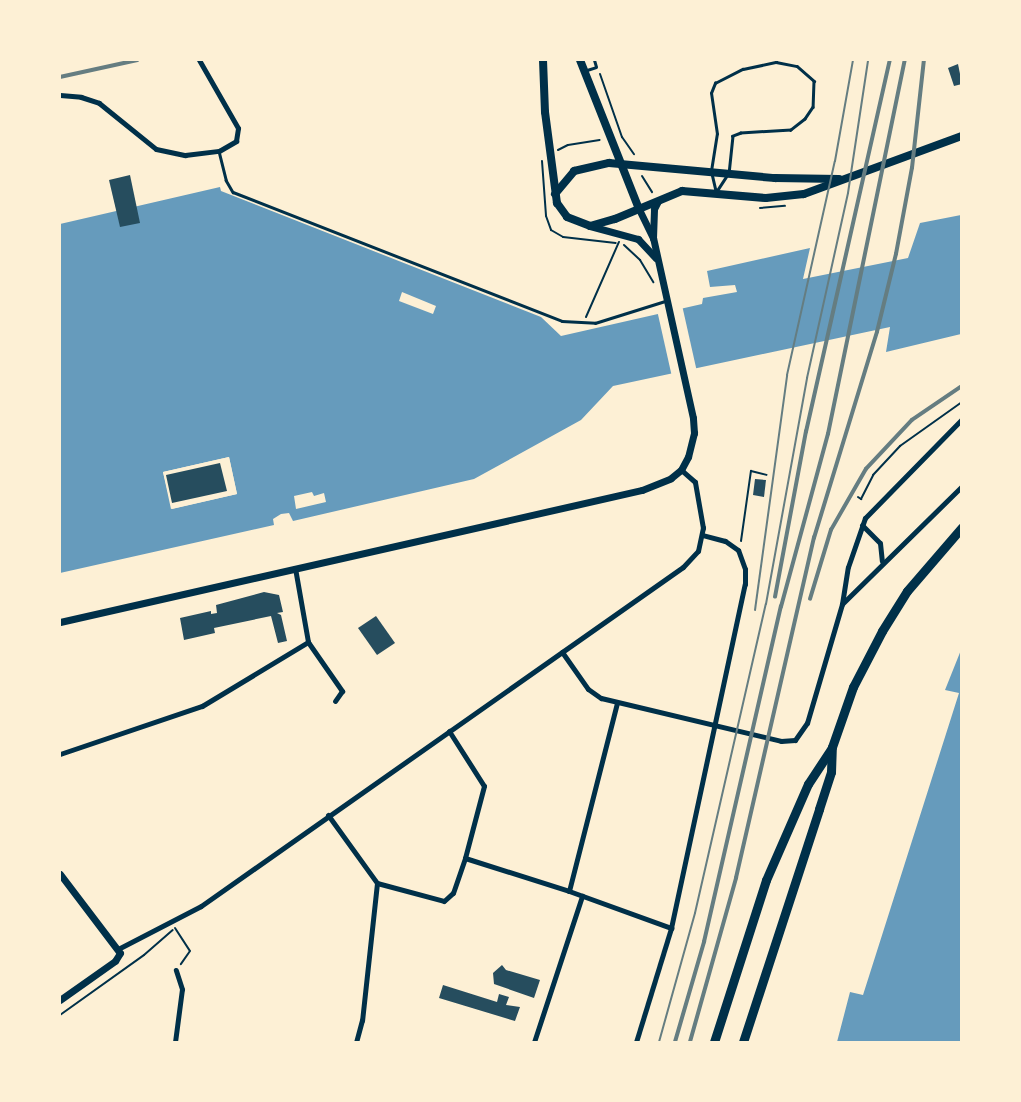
<!DOCTYPE html>
<html>
<head>
<meta charset="utf-8">
<style>
	body { margin:0 }
	#map { position:relative; width:1021px; height:1102px; overflow:hidden; background:#fdf0d5; font-family:Commissioner,sans-serif }
	div>[style] { position:absolute }
	[style*='--x'] { left:calc(var(--x)*1px); top:calc(var(--y)*1px); width:calc(var(--w)*1px); rotate:calc(var(--a)*1deg) }
	.water>* { inset:0; background:#669bbc }
	.pier>* { inset:0; background:#fdf0d5 }
	.building>* { inset:0; background:#264d5e }
	.path>* { height:2px; margin:-1px; padding:0 1px; transform-origin:1px; border-radius:1px; background:#003049 }
	.service>* { height:2.5px; margin:-1.25px; padding:0 1.25px; transform-origin:1.25px; border-radius:1.25px; background:#003049 }
	.minor>* { height:5px; margin:-2.5px; padding:0 2.5px; transform-origin:2.5px; border-radius:2.5px; background:#003049 }
	.tertiary>* { height:7px; margin:-3.5px; padding:0 3.5px; transform-origin:3.5px; border-radius:3.5px; background:#003049 }
	.secondary>* { height:8px; margin:-4px; padding:0 4px; transform-origin:4px; border-radius:4px; background:#003049 }
	.primary>* { height:9px; margin:-4.5px; padding:0 4.5px; transform-origin:4.5px; border-radius:4.5px; background:#003049 }
	.tram>* { height:2px; margin:-1px; padding:0 1px; transform-origin:1px; border-radius:1px; background:#657d81 }
	.rail>* { height:3.5px; margin:-1.75px; padding:0 1.75px; transform-origin:1.75px; border-radius:1.75px; background:#657d81 }
	span { translate:-50% -50%; white-space:nowrap; text-align:center; line-height:1.15; -webkit-text-stroke:7px #fdf0d5; paint-order:stroke }
	.frame { position:absolute; inset:0; border:61px solid #fdf0d5; pointer-events:none }
</style>
</head>
<body>
<div id="map">
	<div class="water">
		<div style="clip-path:polygon(evenodd,220px 187px,221px 191px,541px 317px,561px 336px,702px 304px,703px 298px,737px 292px,735px 285px,710px 287px,707px 271px,810px 248px,803px 279px,908px 258px,920px 223px,961px 215px,961px 334px,886px 352px,890px 327px,613px 386px,581px 420px,474px 479px,293px 521px,289px 513px,281px 514px,273px 519px,274px 525px,60px 573px,60px 224px,220px 187px,229px 457px,237px 494px,171px 509px,163px 472px,229px 457px)"></div>
		<div style="clip-path:polygon(961px 650px,961px 1042px,837px 1042px,850px 992px,863px 995px,959px 693px,945px 690px)"></div>
	</div>
	<div class="pier">
		<div style="clip-path:polygon(402px 292px,436px 306px,433px 314px,399px 301px)"></div>
		<div style="clip-path:polygon(682px 305px,697px 372px,672px 377px,657px 310px)"></div>
		<div style="clip-path:polygon(evenodd,229px 457px,237px 494px,172px 509px,163px 472px,229px 457px,226px 461px,233px 491px,174px 505px,167px 475px,226px 461px)"></div>
		<div style="clip-path:polygon(312px 492px,314px 496px,324px 493px,326px 502px,296px 509px,294px 496px)"></div>
	</div>
	<div class="building">
		<div style="clip-path:polygon(958px 64px,962px 84px,954px 86px,948px 68px)"></div>
		<div style="clip-path:polygon(130px 175px,140px 223px,120px 227px,109px 180px)"></div>
		<div style="clip-path:polygon(220px 463px,227px 491px,172px 503px,166px 475px)"></div>
		<div style="clip-path:polygon(755px 479px,766px 480px,764px 497px,753px 495px)"></div>
		<div style="clip-path:polygon(264px 592px,279px 595px,283px 612px,277px 613px,281px 615px,287px 641px,278px 643px,271px 616px,214px 628px,215px 633px,184px 640px,180px 618px,211px 611px,211px 614px,217px 613px,216px 605px)"></div>
		<div style="clip-path:polygon(376px 616px,395px 643px,377px 655px,358px 628px)"></div>
		<div style="clip-path:polygon(502px 965px,506px 970px,540px 980px,534px 998px,494px 984px,493px 973px)"></div>
		<div style="clip-path:polygon(443px 985px,497px 1002px,499px 994px,509px 997px,506px 1005px,520px 1007px,515px 1021px,439px 998px)"></div>
	</div>
	<div class="path">
		<div style="--x:600;--y:74;--w:67;--a:70.8"></div>
		<div style="--x:622;--y:137;--w:21;--a:55"></div>
		<div style="--x:558;--y:150;--w:11;--a:-27"></div>
		<div style="--x:568;--y:145;--w:32;--a:-9"></div>
		<div style="--x:542;--y:161;--w:55;--a:85.8"></div>
		<div style="--x:546;--y:216;--w:15;--a:70"></div>
		<div style="--x:551;--y:230;--w:14;--a:30"></div>
		<div style="--x:563;--y:237;--w:53;--a:6.5"></div>
		<div style="--x:642;--y:176;--w:19;--a:58"></div>
		<div style="--x:760;--y:208;--w:25;--a:-5"></div>
		<div style="--x:624;--y:245;--w:22;--a:43"></div>
		<div style="--x:640;--y:260;--w:26;--a:59"></div>
		<div style="--x:586;--y:317;--w:82;--a:-66.3"></div>
		<div style="--x:858;--y:497;--w:4;--a:34"></div>
		<div style="--x:861;--y:499;--w:27;--a:-63"></div>
		<div style="--x:873;--y:475;--w:40;--a:-47"></div>
		<div style="--x:900;--y:446;--w:76;--a:-35.4"></div>
		<div style="--x:741;--y:541;--w:71;--a:-81.9"></div>
		<div style="--x:751;--y:471;--w:16;--a:14"></div>
		<div style="--x:175;--y:928;--w:27;--a:57"></div>
		<div style="--x:190;--y:951;--w:16;--a:125"></div>
		<div style="--x:60;--y:1015;--w:103;--a:-35.5"></div>
		<div style="--x:144;--y:955;--w:38;--a:-41"></div>
	</div>
	<div class="service">
		<div style="--x:776;--y:62;--w:21;--a:11"></div>
		<div style="--x:797;--y:66;--w:23;--a:41"></div>
		<div style="--x:814;--y:81;--w:26;--a:92"></div>
		<div style="--x:813;--y:107;--w:14;--a:124"></div>
		<div style="--x:805;--y:119;--w:18;--a:142"></div>
		<div style="--x:791;--y:130;--w:50;--a:176.6"></div>
		<div style="--x:741;--y:133;--w:9;--a:159"></div>
		<div style="--x:733;--y:136;--w:37;--a:96"></div>
		<div style="--x:729;--y:173;--w:24;--a:123"></div>
		<div style="--x:716;--y:193;--w:23;--a:-103"></div>
		<div style="--x:711;--y:171;--w:37;--a:-81"></div>
		<div style="--x:717;--y:134;--w:41;--a:-98.3"></div>
		<div style="--x:711;--y:93;--w:11;--a:-68"></div>
		<div style="--x:715;--y:83;--w:31;--a:-27"></div>
		<div style="--x:743;--y:69;--w:34;--a:-12"></div>
		<div style="--x:587;--y:70;--w:9;--a:-18"></div>
		<div style="--x:596;--y:67;--w:7;--a:-106"></div>
		<div style="--x:219;--y:151;--w:30;--a:76"></div>
		<div style="--x:226;--y:180;--w:14;--a:60"></div>
		<div style="--x:233;--y:192;--w:353;--a:21.4"></div>
		<div style="--x:562;--y:321;--w:33;--a:3"></div>
		<div style="--x:595;--y:323;--w:73;--a:-17.4"></div>
	</div>
	<div class="minor">
		<div style="--x:60;--y:95;--w:21;--a:5"></div>
		<div style="--x:81;--y:97;--w:19;--a:18"></div>
		<div style="--x:99;--y:103;--w:73;--a:38.9"></div>
		<div style="--x:156;--y:149;--w:30;--a:12"></div>
		<div style="--x:185;--y:155;--w:34;--a:-7"></div>
		<div style="--x:219;--y:151;--w:20;--a:-30"></div>
		<div style="--x:236;--y:141;--w:13;--a:-81"></div>
		<div style="--x:238;--y:128;--w:78;--a:-119.8"></div>
		<div style="--x:862;--y:525;--w:25;--a:45"></div>
		<div style="--x:880;--y:543;--w:18;--a:84"></div>
		<div style="--x:295;--y:568;--w:75;--a:80"></div>
		<div style="--x:308;--y:642;--w:60;--a:55.2"></div>
		<div style="--x:342;--y:691;--w:12;--a:125"></div>
		<div style="--x:842;--y:604;--w:168;--a:-44.5"></div>
		<div style="--x:562;--y:652;--w:45;--a:54.9"></div>
		<div style="--x:588;--y:689;--w:16;--a:35"></div>
		<div style="--x:601;--y:698;--w:185;--a:13.4"></div>
		<div style="--x:781;--y:741;--w:14;--a:-4"></div>
		<div style="--x:795;--y:740;--w:21;--a:-55"></div>
		<div style="--x:807;--y:723;--w:124;--a:-73.6"></div>
		<div style="--x:842;--y:604;--w:37;--a:-81"></div>
		<div style="--x:848;--y:567;--w:52;--a:-70.9"></div>
		<div style="--x:865;--y:518;--w:139;--a:-45.6"></div>
		<div style="--x:449;--y:731;--w:65;--a:57.5"></div>
		<div style="--x:484;--y:786;--w:74;--a:104.8"></div>
		<div style="--x:60;--y:754;--w:150;--a:-18.7"></div>
		<div style="--x:202;--y:706;--w:124;--a:-31.1"></div>
		<div style="--x:328;--y:815;--w:84;--a:54.2"></div>
		<div style="--x:377;--y:883;--w:138;--a:96.2"></div>
		<div style="--x:362;--y:1020;--w:23;--a:105"></div>
		<div style="--x:377;--y:883;--w:69;--a:15"></div>
		<div style="--x:444;--y:901;--w:12;--a:-42"></div>
		<div style="--x:453;--y:893;--w:37;--a:-71"></div>
		<div style="--x:465;--y:858;--w:109;--a:17.6"></div>
		<div style="--x:569;--y:891;--w:109;--a:19.9"></div>
		<div style="--x:569;--y:891;--w:194;--a:-75.7"></div>
		<div style="--x:118;--y:949;--w:93;--a:-27.4"></div>
		<div style="--x:201;--y:906;--w:589;--a:-35.12"></div>
		<div style="--x:683;--y:567;--w:22;--a:-47"></div>
		<div style="--x:698;--y:551;--w:24;--a:-78"></div>
		<div style="--x:703;--y:528;--w:47;--a:-99.9"></div>
		<div style="--x:695;--y:482;--w:18;--a:-139"></div>
		<div style="--x:175;--y:1042;--w:53;--a:-82.5"></div>
		<div style="--x:182;--y:989;--w:20;--a:-108"></div>
		<div style="--x:534;--y:1042;--w:154;--a:-71.8"></div>
		<div style="--x:636;--y:1042;--w:119;--a:-72.9"></div>
		<div style="--x:671;--y:928;--w:352;--a:-77.9"></div>
		<div style="--x:745;--y:584;--w:15;--a:-90"></div>
		<div style="--x:745;--y:569;--w:20;--a:-110"></div>
		<div style="--x:738;--y:550;--w:16;--a:-145"></div>
		<div style="--x:725;--y:541;--w:23;--a:-165"></div>
	</div>
	<div class="tertiary">
		<div style="--x:590;--y:226;--w:50;--a:15.2"></div>
		<div style="--x:638;--y:239;--w:26;--a:47"></div>
		<div style="--x:653;--y:238;--w:29;--a:-88"></div>
		<div style="--x:654;--y:209;--w:9;--a:-63"></div>
		<div style="--x:60;--y:622;--w:597;--a:-12.78"></div>
		<div style="--x:642;--y:490;--w:31;--a:-22"></div>
		<div style="--x:671;--y:478;--w:13;--a:-39"></div>
		<div style="--x:681;--y:470;--w:15;--a:-62"></div>
		<div style="--x:688;--y:457;--w:25;--a:-76"></div>
		<div style="--x:694;--y:433;--w:15;--a:-94"></div>
		<div style="--x:693;--y:418;--w:184;--a:-102.5"></div>
		<div style="--x:653;--y:238;--w:32;--a:-116"></div>
		<div style="--x:60;--y:874;--w:99;--a:52.8"></div>
		<div style="--x:120;--y:953;--w:9;--a:122"></div>
		<div style="--x:115;--y:961;--w:67;--a:144.7"></div>
	</div>
	<div class="secondary">
		<div style="--x:543;--y:60;--w:52;--a:87.8"></div>
		<div style="--x:545;--y:112;--w:92;--a:82.5"></div>
		<div style="--x:557;--y:203;--w:17;--a:54"></div>
		<div style="--x:567;--y:217;--w:25;--a:21"></div>
		<div style="--x:590;--y:226;--w:26;--a:-16"></div>
		<div style="--x:615;--y:219;--w:73;--a:-22.7"></div>
		<div style="--x:682;--y:191;--w:84;--a:4.8"></div>
		<div style="--x:766;--y:198;--w:38;--a:-6"></div>
		<div style="--x:804;--y:194;--w:168;--a:-20.2"></div>
		<div style="--x:580;--y:60;--w:160;--a:68.4"></div>
		<div style="--x:555;--y:194;--w:30;--a:-50"></div>
		<div style="--x:574;--y:171;--w:36;--a:-13"></div>
		<div style="--x:609;--y:163;--w:167;--a:5.2"></div>
		<div style="--x:775;--y:178;--w:64;--a:0.9"></div>
	</div>
	<div class="primary">
		<div style="--x:714;--y:1042;--w:170;--a:-72.2"></div>
		<div style="--x:766;--y:880;--w:105;--a:-66.4"></div>
		<div style="--x:808;--y:784;--w:42;--a:-56.7"></div>
		<div style="--x:743;--y:1042;--w:245;--a:-71.9"></div>
		<div style="--x:819;--y:809;--w:39;--a:-72"></div>
		<div style="--x:831;--y:772;--w:25;--a:-88"></div>
		<div style="--x:832;--y:747;--w:64;--a:-70.7"></div>
		<div style="--x:853;--y:687;--w:63;--a:-62.6"></div>
		<div style="--x:882;--y:631;--w:47;--a:-58"></div>
		<div style="--x:907;--y:591;--w:84;--a:-49.3"></div>
	</div>
	<div class="tram">
		<div style="--x:755;--y:610;--w:237;--a:-82.2"></div>
		<div style="--x:787;--y:375;--w:219;--a:-77.4"></div>
		<div style="--x:835;--y:161;--w:103;--a:-79.9"></div>
		<div style="--x:659;--y:1042;--w:134;--a:-74.4"></div>
		<div style="--x:695;--y:913;--w:317;--a:-77.1"></div>
		<div style="--x:766;--y:604;--w:230;--a:-79.7"></div>
		<div style="--x:807;--y:378;--w:189;--a:-77.5"></div>
		<div style="--x:848;--y:193;--w:134;--a:-81.4"></div>
	</div>
	<div class="rail">
		<div style="--x:60;--y:77;--w:79;--a:-12.4"></div>
		<div style="--x:775;--y:597;--w:168;--a:-79.4"></div>
		<div style="--x:806;--y:432;--w:381;--a:-77.3"></div>
		<div style="--x:810;--y:599;--w:72;--a:-73.1"></div>
		<div style="--x:831;--y:530;--w:70;--a:-60.2"></div>
		<div style="--x:866;--y:469;--w:67;--a:-46.8"></div>
		<div style="--x:912;--y:420;--w:60;--a:-34.2"></div>
		<div style="--x:675;--y:1042;--w:104;--a:-73.8"></div>
		<div style="--x:704;--y:942;--w:344;--a:-77.1"></div>
		<div style="--x:781;--y:607;--w:179;--a:-74.8"></div>
		<div style="--x:828;--y:434;--w:382;--a:-78.4"></div>
		<div style="--x:690;--y:1042;--w:170;--a:-74.3"></div>
		<div style="--x:736;--y:878;--w:349;--a:-77.1"></div>
		<div style="--x:814;--y:538;--w:215;--a:-73"></div>
		<div style="--x:877;--y:332;--w:80;--a:-76.3"></div>
		<div style="--x:896;--y:254;--w:87;--a:-79.5"></div>
		<div style="--x:912;--y:168;--w:109;--a:-83.7"></div>
	</div>
	<div class="frame"></div>
</div>
</body>
</html>
